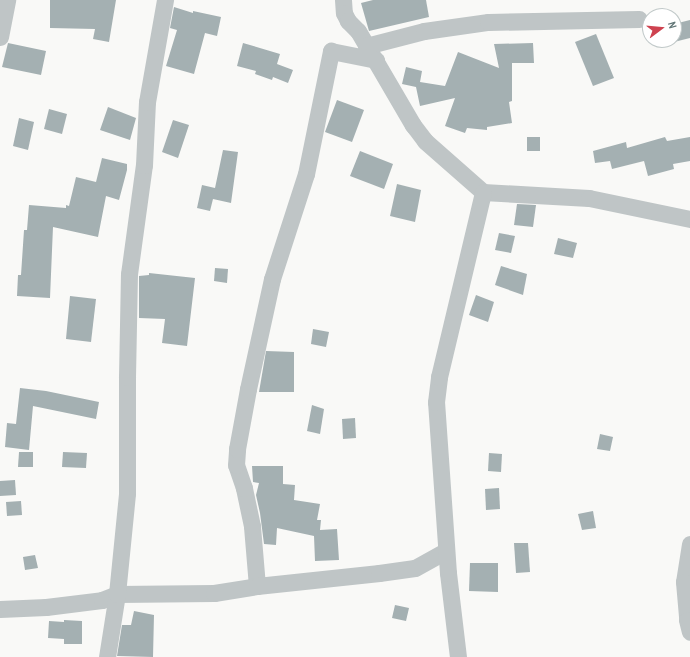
<!DOCTYPE html>
<html>
<head>
<meta charset="utf-8">
<style>
	body { margin:0 }
	#map { position:relative; width:690px; height:657px; overflow:hidden; background:#f9f9f7; font-family:"Archivo Narrow",sans-serif }
	div>[style] { position:absolute }
	[style*='--x'] { left:calc(var(--x)*1px); top:calc(var(--y)*1px); width:calc(var(--w)*1px); rotate:calc(var(--a)*1deg) }
	.building>* { inset:0; background:#a4b0b2 }
	.minor>* { height:17px; margin:-8.5px; padding:0 8.5px; transform-origin:8.5px; border-radius:8.5px; background:#bfc5c6 }
	span { translate:-50% -50%; white-space:nowrap; text-align:center; line-height:1.15; -webkit-text-stroke:4px #fff; paint-order:stroke }
	.north { position:absolute; left:642px; top:8px; width:40px; height:40px; box-sizing:border-box; background:#fff; border:1px solid #c1c9c9; border-radius:50%; rotate:74deg; font-size:11px; font-weight:700; line-height:16px; text-align:center; color:#637778 }
	.north::after { content:''; display:block; margin:auto; width:14px; height:18px; background:#ce4250; clip-path:polygon(50% 0,100% 100%,50% 72%,0 100%) }
</style>
</head>
<body>
<div id="map">
	<div class="building">
		<div style="clip-path:polygon(50px 0,116px 0,109px 42px,93px 39px,95px 29px,50px 28px)"></div>
		<div style="clip-path:polygon(373px 0,426px 0,429px 17px,369px 31px,361px 3px)"></div>
		<div style="clip-path:polygon(174px 7px,193px 13px,193px 11px,221px 17px,217px 36px,205px 33px,194px 74px,166px 66px,177px 30px,170px 28px)"></div>
		<div style="clip-path:polygon(690px 20px,690px 38px,674px 42px,674px 24px)"></div>
		<div style="clip-path:polygon(596px 34px,614px 78px,593px 86px,575px 42px)"></div>
		<div style="clip-path:polygon(8px 43px,46px 51px,41px 75px,2px 67px)"></div>
		<div style="clip-path:polygon(243px 43px,280px 54px,277px 64px,293px 70px,288px 83px,273px 77px,272px 80px,255px 74px,256px 71px,237px 66px)"></div>
		<div style="clip-path:polygon(533px 43px,534px 63px,512px 63px,512px 101px,509px 102px,512px 123px,487px 127px,487px 130px,467px 128px,465px 133px,445px 126px,455px 98px,420px 106px,416px 87px,402px 84px,406px 67px,422px 71px,420px 82px,445px 86px,458px 52px,499px 68px,494px 44px)"></div>
		<div style="clip-path:polygon(337px 100px,364px 110px,352px 142px,325px 132px)"></div>
		<div style="clip-path:polygon(108px 107px,136px 118px,130px 140px,100px 130px)"></div>
		<div style="clip-path:polygon(49px 109px,67px 114px,62px 134px,44px 129px)"></div>
		<div style="clip-path:polygon(19px 118px,34px 122px,28px 150px,13px 146px)"></div>
		<div style="clip-path:polygon(173px 120px,189px 125px,178px 158px,162px 152px)"></div>
		<div style="clip-path:polygon(527px 137px,540px 137px,540px 151px,527px 151px)"></div>
		<div style="clip-path:polygon(665px 137px,667px 141px,690px 137px,690px 161px,673px 164px,674px 169px,648px 176px,644px 161px,612px 169px,610px 161px,595px 163px,593px 151px,626px 142px,627px 148px)"></div>
		<div style="clip-path:polygon(223px 150px,238px 152px,231px 203px,213px 199px,215px 191px,210px 211px,197px 208px,202px 185px,215px 188px)"></div>
		<div style="clip-path:polygon(360px 151px,393px 164px,384px 189px,350px 176px)"></div>
		<div style="clip-path:polygon(102px 158px,127px 164px,127px 170px,119px 200px,106px 196px,98px 237px,53px 227px,50px 298px,17px 296px,18px 275px,21px 275px,24px 230px,27px 230px,29px 205px,66px 208px,66px 205px,69px 206px,76px 177px,96px 182px)"></div>
		<div style="clip-path:polygon(397px 184px,421px 190px,415px 222px,390px 216px)"></div>
		<div style="clip-path:polygon(517px 204px,536px 205px,533px 227px,514px 225px)"></div>
		<div style="clip-path:polygon(499px 233px,515px 236px,511px 253px,495px 250px)"></div>
		<div style="clip-path:polygon(558px 238px,577px 243px,573px 258px,554px 254px)"></div>
		<div style="clip-path:polygon(501px 266px,527px 274px,523px 295px,495px 285px)"></div>
		<div style="clip-path:polygon(215px 268px,228px 269px,227px 283px,214px 281px)"></div>
		<div style="clip-path:polygon(149px 273px,195px 278px,187px 346px,162px 343px,165px 319px,139px 318px,139px 276px,149px 275px)"></div>
		<div style="clip-path:polygon(476px 295px,494px 302px,488px 322px,469px 315px)"></div>
		<div style="clip-path:polygon(70px 296px,96px 299px,91px 342px,66px 339px)"></div>
		<div style="clip-path:polygon(313px 329px,329px 332px,326px 347px,311px 344px)"></div>
		<div style="clip-path:polygon(266px 351px,294px 352px,294px 392px,259px 392px)"></div>
		<div style="clip-path:polygon(20px 388px,46px 391px,99px 402px,96px 419px,33px 406px,29px 450px,5px 447px,7px 423px,16px 424px)"></div>
		<div style="clip-path:polygon(312px 405px,324px 409px,320px 434px,307px 431px)"></div>
		<div style="clip-path:polygon(355px 418px,356px 438px,343px 439px,342px 419px)"></div>
		<div style="clip-path:polygon(600px 434px,613px 437px,610px 451px,597px 449px)"></div>
		<div style="clip-path:polygon(19px 452px,33px 452px,33px 467px,18px 467px)"></div>
		<div style="clip-path:polygon(63px 452px,87px 453px,86px 468px,62px 467px)"></div>
		<div style="clip-path:polygon(489px 453px,502px 454px,501px 472px,488px 471px)"></div>
		<div style="clip-path:polygon(252px 466px,283px 466px,283px 484px,295px 485px,294px 500px,320px 504px,317px 520px,321px 520px,320px 530px,337px 529px,339px 560px,315px 561px,314px 536px,277px 528px,276px 545px,264px 544px,260px 513px,256px 495px,259px 483px,253px 482px)"></div>
		<div style="clip-path:polygon(15px 480px,16px 495px,0 496px,0 481px)"></div>
		<div style="clip-path:polygon(499px 488px,500px 509px,486px 510px,485px 489px)"></div>
		<div style="clip-path:polygon(21px 501px,22px 515px,7px 516px,6px 502px)"></div>
		<div style="clip-path:polygon(593px 511px,596px 528px,582px 530px,578px 514px)"></div>
		<div style="clip-path:polygon(514px 543px,528px 543px,530px 572px,516px 573px)"></div>
		<div style="clip-path:polygon(35px 555px,38px 568px,25px 570px,23px 557px)"></div>
		<div style="clip-path:polygon(470px 563px,498px 563px,498px 592px,469px 591px)"></div>
		<div style="clip-path:polygon(395px 605px,409px 608px,406px 621px,392px 618px)"></div>
		<div style="clip-path:polygon(134px 611px,154px 615px,153px 657px,117px 656px,122px 625px,131px 625px)"></div>
		<div style="clip-path:polygon(64px 620px,82px 621px,82px 644px,64px 644px,64px 639px,48px 638px,49px 621px,64px 622px)"></div>
	</div>
	<div class="minor">
		<div style="--x:343;--y:0;--w:13;--a:86"></div>
		<div style="--x:344;--y:13;--w:9;--a:63"></div>
		<div style="--x:348;--y:21;--w:14;--a:45"></div>
		<div style="--x:358;--y:31;--w:109;--a:59.7"></div>
		<div style="--x:413;--y:125;--w:20;--a:53"></div>
		<div style="--x:425;--y:141;--w:77;--a:41.3"></div>
		<div style="--x:483;--y:192;--w:106;--a:3.2"></div>
		<div style="--x:589;--y:198;--w:103;--a:11.7"></div>
		<div style="--x:0;--y:37;--w:38;--a:-79"></div>
		<div style="--x:366;--y:46;--w:60;--a:-14.5"></div>
		<div style="--x:424;--y:31;--w:65;--a:-8"></div>
		<div style="--x:488;--y:22;--w:151;--a:-1.1"></div>
		<div style="--x:690;--y:544;--w:38;--a:99"></div>
		<div style="--x:684;--y:582;--w:38;--a:85"></div>
		<div style="--x:687;--y:620;--w:12;--a:76"></div>
		<div style="--x:257;--y:586;--w:60;--a:-94.8"></div>
		<div style="--x:252;--y:526;--w:39;--a:-102"></div>
		<div style="--x:244;--y:488;--w:24;--a:-109"></div>
		<div style="--x:236;--y:465;--w:16;--a:-86"></div>
		<div style="--x:237;--y:449;--w:61;--a:-79.6"></div>
		<div style="--x:248;--y:389;--w:113;--a:-77.7"></div>
		<div style="--x:272;--y:279;--w:110;--a:-72.1"></div>
		<div style="--x:306;--y:174;--w:126;--a:-78.5"></div>
		<div style="--x:331;--y:51;--w:46;--a:11.3"></div>
		<div style="--x:0;--y:609;--w:46;--a:-2.5"></div>
		<div style="--x:46;--y:607;--w:56;--a:-7.1"></div>
		<div style="--x:102;--y:600;--w:16;--a:-22"></div>
		<div style="--x:117;--y:594;--w:97;--a:-0.6"></div>
		<div style="--x:214;--y:593;--w:44;--a:-9.2"></div>
		<div style="--x:257;--y:586;--w:123;--a:-6.1"></div>
		<div style="--x:379;--y:573;--w:36;--a:-8"></div>
		<div style="--x:415;--y:568;--w:35;--a:-29"></div>
		<div style="--x:107;--y:657;--w:64;--a:-81"></div>
		<div style="--x:117;--y:594;--w:101;--a:-84.3"></div>
		<div style="--x:127;--y:493;--w:116;--a:-90"></div>
		<div style="--x:127;--y:377;--w:103;--a:-88.9"></div>
		<div style="--x:129;--y:274;--w:110;--a:-82.2"></div>
		<div style="--x:144;--y:165;--w:63;--a:-87.3"></div>
		<div style="--x:147;--y:102;--w:104;--a:-80"></div>
		<div style="--x:458;--y:657;--w:85;--a:-96.8"></div>
		<div style="--x:448;--y:573;--w:171;--a:-94"></div>
		<div style="--x:436;--y:402;--w:25;--a:-83"></div>
		<div style="--x:439;--y:377;--w:190;--a:-76.6"></div>
	</div>
	<div class="north">N</div>
</div>
</body>
</html>
